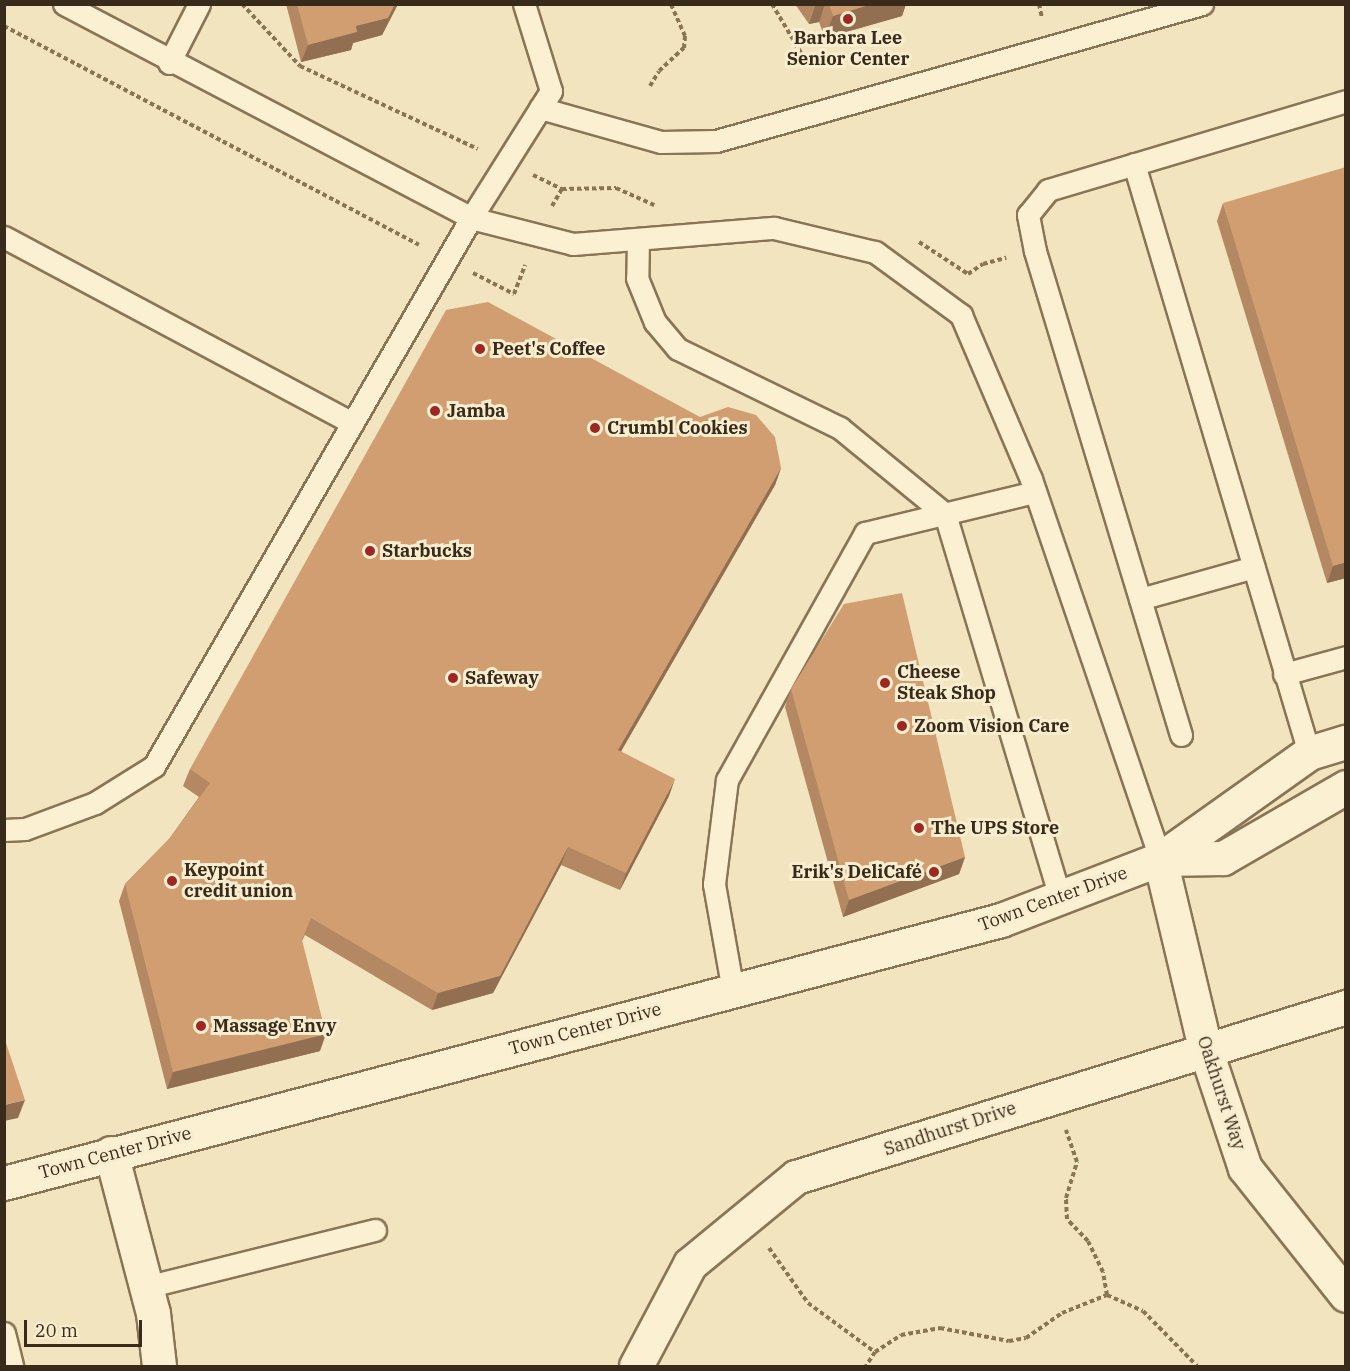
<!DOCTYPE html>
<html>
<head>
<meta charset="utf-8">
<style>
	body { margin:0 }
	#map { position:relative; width:1350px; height:1371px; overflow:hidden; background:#f1e4be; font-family:"IBM Plex Serif",serif }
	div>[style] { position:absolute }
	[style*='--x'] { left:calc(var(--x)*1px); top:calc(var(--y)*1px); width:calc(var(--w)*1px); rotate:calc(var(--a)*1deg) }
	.path>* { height:4px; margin-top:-2px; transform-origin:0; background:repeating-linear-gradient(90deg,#8a7456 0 4.5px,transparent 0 7.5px) }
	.roads { filter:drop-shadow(2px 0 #8a7456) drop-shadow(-2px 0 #8a7456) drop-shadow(0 2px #8a7456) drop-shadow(0 -2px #8a7456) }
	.lane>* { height:21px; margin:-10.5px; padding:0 10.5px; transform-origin:10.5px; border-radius:10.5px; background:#fbf1d2 }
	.street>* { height:33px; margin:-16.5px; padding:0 16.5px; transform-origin:16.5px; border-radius:16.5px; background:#fbf1d2 }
	.wall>* { inset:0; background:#b48862 }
	.shaded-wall>* { inset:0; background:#926f50 }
	.building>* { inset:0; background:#d19e72 }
	.dots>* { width:16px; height:16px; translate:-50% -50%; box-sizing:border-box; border:3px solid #f8eecf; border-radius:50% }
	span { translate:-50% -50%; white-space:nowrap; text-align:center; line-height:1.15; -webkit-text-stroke:6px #f8eecf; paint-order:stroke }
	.poi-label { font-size:18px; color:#392b1b; font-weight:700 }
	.left { translate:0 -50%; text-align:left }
	.right { translate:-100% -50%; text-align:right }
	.street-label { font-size:18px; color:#392b1b }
	.frame { position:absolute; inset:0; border:6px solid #392b1b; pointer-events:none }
	.scale { position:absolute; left:24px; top:1320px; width:118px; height:27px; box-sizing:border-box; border:3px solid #392b1b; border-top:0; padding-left:8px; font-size:18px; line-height:21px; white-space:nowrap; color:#392b1b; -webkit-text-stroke:4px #f8eecf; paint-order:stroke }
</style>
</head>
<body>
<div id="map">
	<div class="path">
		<div style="--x:242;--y:4;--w:85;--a:46.9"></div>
		<div style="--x:300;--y:66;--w:196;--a:25"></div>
		<div style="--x:772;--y:4;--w:63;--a:59.3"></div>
		<div style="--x:1039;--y:4;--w:14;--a:78"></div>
		<div style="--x:4;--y:26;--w:469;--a:27.8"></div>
		<div style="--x:650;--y:86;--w:17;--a:-59"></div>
		<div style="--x:659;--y:71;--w:34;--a:-43"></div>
		<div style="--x:684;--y:48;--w:12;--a:-85"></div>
		<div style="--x:685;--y:36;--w:35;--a:-114"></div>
		<div style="--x:533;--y:175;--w:32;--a:26"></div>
		<div style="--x:562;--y:189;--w:54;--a:-1.1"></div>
		<div style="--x:616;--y:188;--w:42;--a:24.1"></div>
		<div style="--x:552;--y:206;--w:20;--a:-60"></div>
		<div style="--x:919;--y:242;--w:59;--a:33.1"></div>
		<div style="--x:968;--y:274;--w:18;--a:-34"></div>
		<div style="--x:983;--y:264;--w:24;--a:-15"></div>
		<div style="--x:473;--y:273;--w:46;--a:27.1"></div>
		<div style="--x:514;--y:294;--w:31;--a:-69"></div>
		<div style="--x:769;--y:1248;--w:67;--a:54.7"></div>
		<div style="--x:808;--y:1303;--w:83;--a:36.2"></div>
		<div style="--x:875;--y:1352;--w:17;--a:123"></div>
		<div style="--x:1107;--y:1295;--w:39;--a:24"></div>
		<div style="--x:1143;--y:1311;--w:77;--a:45.5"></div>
		<div style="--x:875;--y:1352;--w:31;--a:-33"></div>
		<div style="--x:901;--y:1335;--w:40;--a:-10"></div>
		<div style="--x:940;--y:1328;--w:70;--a:10.7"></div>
		<div style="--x:1009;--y:1341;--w:17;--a:-10"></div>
		<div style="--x:1026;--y:1338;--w:44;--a:-34.8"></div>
		<div style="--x:1062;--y:1313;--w:48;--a:-21.8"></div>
		<div style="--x:1107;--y:1295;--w:23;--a:-100"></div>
		<div style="--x:1103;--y:1272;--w:34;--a:-116"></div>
		<div style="--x:1088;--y:1241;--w:30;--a:-134"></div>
		<div style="--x:1067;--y:1219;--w:21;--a:-93"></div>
		<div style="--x:1066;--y:1198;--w:38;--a:-73"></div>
		<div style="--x:1077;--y:1162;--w:34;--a:-109"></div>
	</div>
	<div class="roads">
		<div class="lane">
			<div style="--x:64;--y:4;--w:460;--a:27.7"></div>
			<div style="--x:471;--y:218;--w:105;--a:14.3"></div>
			<div style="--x:573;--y:244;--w:202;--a:-4.6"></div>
			<div style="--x:774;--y:228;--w:104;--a:13.4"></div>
			<div style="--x:875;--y:252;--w:107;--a:36.2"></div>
			<div style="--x:961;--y:315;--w:178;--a:66.9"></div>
			<div style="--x:1031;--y:479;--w:401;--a:71.2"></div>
			<div style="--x:169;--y:63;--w:66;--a:-63"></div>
			<div style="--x:540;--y:108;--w:126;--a:15.7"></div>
			<div style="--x:661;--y:142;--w:55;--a:-1"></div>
			<div style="--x:716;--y:141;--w:505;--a:-15.74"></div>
			<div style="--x:1134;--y:164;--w:614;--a:73.45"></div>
			<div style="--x:4;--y:237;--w:395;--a:28.1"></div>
			<div style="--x:638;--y:239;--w:39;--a:91"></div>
			<div style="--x:637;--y:278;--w:48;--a:67.8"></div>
			<div style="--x:655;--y:322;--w:35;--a:50"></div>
			<div style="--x:678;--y:349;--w:180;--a:26"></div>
			<div style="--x:840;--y:428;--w:136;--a:39.3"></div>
			<div style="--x:945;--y:514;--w:400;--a:73.3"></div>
			<div style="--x:1140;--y:599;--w:118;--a:-15.7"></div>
			<div style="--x:1284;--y:674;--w:64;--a:-15.3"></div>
			<div style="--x:1181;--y:735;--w:506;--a:-106.79"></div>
			<div style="--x:1035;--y:251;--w:37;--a:-101"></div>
			<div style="--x:1028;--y:215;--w:32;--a:-51"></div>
			<div style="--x:1048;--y:190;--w:311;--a:-16.6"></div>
			<div style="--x:4;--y:830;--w:21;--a:-3"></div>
			<div style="--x:25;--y:829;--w:75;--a:-20.4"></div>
			<div style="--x:95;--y:803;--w:70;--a:-32.1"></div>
			<div style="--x:154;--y:766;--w:633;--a:-59.95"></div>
			<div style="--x:471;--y:218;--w:150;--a:-57.8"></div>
			<div style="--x:551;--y:91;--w:91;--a:-107.2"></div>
			<div style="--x:733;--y:991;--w:109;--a:-100.1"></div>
			<div style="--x:714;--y:884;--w:105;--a:-82.9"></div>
			<div style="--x:727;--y:780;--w:283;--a:-60.8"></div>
			<div style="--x:865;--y:533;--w:175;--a:-13.6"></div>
			<div style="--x:146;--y:1287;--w:236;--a:-14"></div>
			<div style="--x:4;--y:1333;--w:34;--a:76"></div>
		</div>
		<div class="street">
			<div style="--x:1160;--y:859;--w:194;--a:76.6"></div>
			<div style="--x:1205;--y:1048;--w:126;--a:71.6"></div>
			<div style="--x:1245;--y:1168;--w:162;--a:51.5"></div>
			<div style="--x:1160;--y:859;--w:63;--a:-0.9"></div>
			<div style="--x:1223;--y:858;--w:142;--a:-30"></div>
			<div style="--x:111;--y:1153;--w:165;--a:75.3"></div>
			<div style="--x:153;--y:1313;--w:53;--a:83.5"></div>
			<div style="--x:4;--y:1183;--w:1031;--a:-14.78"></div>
			<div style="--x:1001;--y:920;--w:170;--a:-21"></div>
			<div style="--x:1160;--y:859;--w:183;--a:-35.4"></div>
			<div style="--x:1309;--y:753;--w:39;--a:-17"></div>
			<div style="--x:636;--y:1366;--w:115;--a:-62.1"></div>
			<div style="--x:690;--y:1264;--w:137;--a:-39.4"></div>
			<div style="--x:796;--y:1177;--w:576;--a:-17.18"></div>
		</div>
	</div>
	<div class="wall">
		<div style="clip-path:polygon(286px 4px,398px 4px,382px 35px,353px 43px,351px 50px,301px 62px)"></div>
		<div style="clip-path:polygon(795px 4px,906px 4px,902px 16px,825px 38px,819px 22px,809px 24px)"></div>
		<div style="clip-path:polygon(1223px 203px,1346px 578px,1327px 583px,1217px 221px)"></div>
		<div style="clip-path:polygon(781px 468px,775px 485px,621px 751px,669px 796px,620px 890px,561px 865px,493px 993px,432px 1010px,305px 935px,302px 941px,320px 1051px,167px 1089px,119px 901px,125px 884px,169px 839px,199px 797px,183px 786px,190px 769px)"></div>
		<div style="clip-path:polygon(791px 689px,965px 857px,959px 874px,843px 917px,785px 707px)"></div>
	</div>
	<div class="shaded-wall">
		<div style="clip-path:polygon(395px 4px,398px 4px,382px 35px,353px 43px,351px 50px,301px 62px,308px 45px,356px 26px)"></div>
		<div style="clip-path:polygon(816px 4px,825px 4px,819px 22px,809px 24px)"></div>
		<div style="clip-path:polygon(872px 4px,906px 4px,902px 16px,825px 38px,833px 16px)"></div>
		<div style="clip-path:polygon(781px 468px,775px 485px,612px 767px,618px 750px)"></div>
		<div style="clip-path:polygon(1346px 562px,1346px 578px,1327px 583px,1333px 566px)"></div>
		<div style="clip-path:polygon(675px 779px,669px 796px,620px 890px,626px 873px)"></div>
		<div style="clip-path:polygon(568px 847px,561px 865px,493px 993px,432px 1010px,438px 993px)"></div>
		<div style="clip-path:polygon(965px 857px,959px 874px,843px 917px,849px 900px)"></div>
		<div style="clip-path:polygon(326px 1034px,320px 1051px,167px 1089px,173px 1072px)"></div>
		<div style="clip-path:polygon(25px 1100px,18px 1118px,4px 1121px,4px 1105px)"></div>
	</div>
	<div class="building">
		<div style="clip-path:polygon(297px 4px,395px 4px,388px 18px,356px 26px,357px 32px,308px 45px)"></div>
		<div style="clip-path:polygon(829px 4px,872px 4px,833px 16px)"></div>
		<div style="clip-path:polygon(1346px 167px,1346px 562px,1333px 566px,1223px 203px)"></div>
		<div style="clip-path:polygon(488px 302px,700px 417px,728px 407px,756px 415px,775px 437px,781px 468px,618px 750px,675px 779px,626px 873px,568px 847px,500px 976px,438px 993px,311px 918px,302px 940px,326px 1034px,173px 1072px,125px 884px,169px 839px,210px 783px,190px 769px,446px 310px)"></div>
		<div style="clip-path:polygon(902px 593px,965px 857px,849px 900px,791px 689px,844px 604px)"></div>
		<div style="clip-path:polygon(4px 1037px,25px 1100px,4px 1105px)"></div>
	</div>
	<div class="dots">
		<div style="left:848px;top:19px;background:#9d2722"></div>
		<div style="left:480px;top:349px;background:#9d2722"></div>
		<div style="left:435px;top:411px;background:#9d2722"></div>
		<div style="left:595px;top:428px;background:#9d2722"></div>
		<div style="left:370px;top:551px;background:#9d2722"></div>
		<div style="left:453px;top:678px;background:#9d2722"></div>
		<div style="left:885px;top:683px;background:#9d2722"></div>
		<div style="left:902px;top:726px;background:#9d2722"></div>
		<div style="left:919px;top:828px;background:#9d2722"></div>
		<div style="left:934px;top:872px;background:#9d2722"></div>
		<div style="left:172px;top:881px;background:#9d2722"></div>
		<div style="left:201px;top:1026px;background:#9d2722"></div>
	</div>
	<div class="poi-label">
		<span style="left:848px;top:49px">Barbara Lee<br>Senior Center</span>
		<span class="left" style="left:492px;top:349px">Peet's Coffee</span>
		<span class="left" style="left:447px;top:411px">Jamba</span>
		<span class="left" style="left:607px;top:428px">Crumbl Cookies</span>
		<span class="left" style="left:382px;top:551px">Starbucks</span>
		<span class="left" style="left:897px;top:683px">Cheese<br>Steak Shop</span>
		<span class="left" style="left:465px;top:678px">Safeway</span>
		<span class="left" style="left:914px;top:726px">Zoom Vision Care</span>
		<span class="left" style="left:931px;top:828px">The UPS Store</span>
		<span class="left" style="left:184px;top:881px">Keypoint<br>credit union</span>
		<span class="right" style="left:922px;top:872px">Erik's DeliCafé</span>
		<span class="left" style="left:213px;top:1026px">Massage Envy</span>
	</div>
	<div class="street-label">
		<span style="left:1053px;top:899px;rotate:-20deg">Town Center Drive</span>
		<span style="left:585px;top:1029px;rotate:-15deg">Town Center Drive</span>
		<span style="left:1221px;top:1093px;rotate:72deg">Oakhurst Way</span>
		<span style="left:950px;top:1129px;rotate:-18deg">Sandhurst Drive</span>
		<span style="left:115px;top:1153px;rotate:-15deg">Town Center Drive</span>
	</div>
	<div class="frame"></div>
	<div class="scale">20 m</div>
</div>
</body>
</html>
